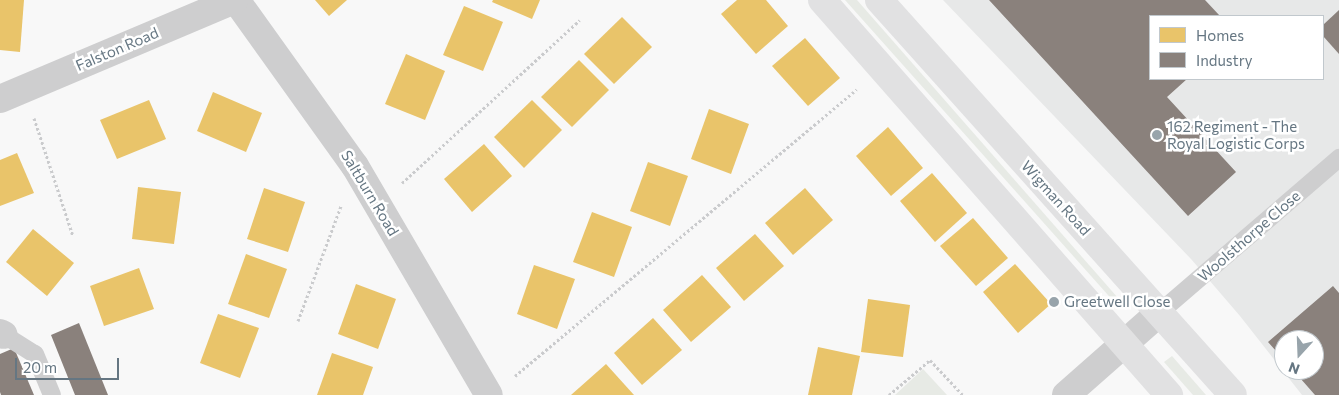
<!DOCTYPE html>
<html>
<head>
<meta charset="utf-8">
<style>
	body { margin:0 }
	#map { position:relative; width:1339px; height:395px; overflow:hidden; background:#f8f8f8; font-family:Commissioner,sans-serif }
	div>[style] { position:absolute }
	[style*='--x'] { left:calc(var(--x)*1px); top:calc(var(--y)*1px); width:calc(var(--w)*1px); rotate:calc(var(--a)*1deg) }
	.built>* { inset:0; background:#e7e8e8 }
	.green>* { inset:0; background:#e7eae5 }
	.homes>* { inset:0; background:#e9c46a }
	.industry>* { inset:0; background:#8a817c }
	.path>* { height:3px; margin-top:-1.5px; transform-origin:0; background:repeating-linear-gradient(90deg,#cacbcd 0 2.5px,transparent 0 5px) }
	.lane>* { height:18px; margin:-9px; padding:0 9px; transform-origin:9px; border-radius:9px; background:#cececf }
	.street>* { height:28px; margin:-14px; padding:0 14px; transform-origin:14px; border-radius:14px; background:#cececf }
	.secondary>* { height:28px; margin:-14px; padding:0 14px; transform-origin:14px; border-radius:14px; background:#e1e1e2 }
	.dots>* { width:14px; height:14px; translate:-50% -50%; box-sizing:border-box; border:2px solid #fff; border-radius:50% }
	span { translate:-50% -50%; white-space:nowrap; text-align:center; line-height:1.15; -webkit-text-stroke:5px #fff; paint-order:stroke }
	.street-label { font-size:15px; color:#657682 }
	.poi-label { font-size:15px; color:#657682 }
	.left { translate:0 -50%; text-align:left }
	.legend { position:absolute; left:1149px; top:15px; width:175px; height:65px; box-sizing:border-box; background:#fff; border:1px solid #c1c8cd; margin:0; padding:6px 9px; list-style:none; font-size:15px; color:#657682 }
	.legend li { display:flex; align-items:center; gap:10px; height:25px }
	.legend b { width:25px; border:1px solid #c1c8cd }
	.north { position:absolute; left:1274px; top:330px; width:50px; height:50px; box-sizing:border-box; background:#fff; border:1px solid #c1c8cd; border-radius:50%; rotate:200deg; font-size:14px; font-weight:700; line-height:20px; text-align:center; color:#657682 }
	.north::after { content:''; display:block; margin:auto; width:18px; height:22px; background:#98a4ab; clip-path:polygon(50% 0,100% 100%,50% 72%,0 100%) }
	.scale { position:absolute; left:15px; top:358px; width:104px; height:22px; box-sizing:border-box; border:2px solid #657682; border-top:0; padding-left:6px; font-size:15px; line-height:18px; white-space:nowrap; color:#657682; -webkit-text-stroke:4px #fff; paint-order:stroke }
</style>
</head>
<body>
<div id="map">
	<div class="built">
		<div style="clip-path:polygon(evenodd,943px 0,1339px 0,1339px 395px,1302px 395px,1240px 316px,1191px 259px,943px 0,1150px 16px,1323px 16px,1323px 79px,1150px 79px,1150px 16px,943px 0,1284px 340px,1314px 340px,1314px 370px,1284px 370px,1284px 340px)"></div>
	</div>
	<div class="green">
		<div style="clip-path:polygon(845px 0,857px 0,1118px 298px,1116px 304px)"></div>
		<div style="clip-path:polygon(1172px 356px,1206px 395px,1193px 395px,1164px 362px)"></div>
		<div style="clip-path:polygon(923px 369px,947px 395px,895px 395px)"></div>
	</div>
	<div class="homes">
		<div style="clip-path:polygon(0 0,24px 0,20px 52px,0 50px)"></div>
		<div style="clip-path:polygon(315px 0,347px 0,329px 16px)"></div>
		<div style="clip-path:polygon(493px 0,540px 0,532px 19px,492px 2px)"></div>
		<div style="clip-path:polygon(737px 0,766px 0,788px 26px,756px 54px,721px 14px)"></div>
		<div style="clip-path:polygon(464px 6px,503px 22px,483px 71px,443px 55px)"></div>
		<div style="clip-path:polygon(622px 17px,652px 47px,614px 84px,584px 54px)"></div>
		<div style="clip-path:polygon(805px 38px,840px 78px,808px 106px,772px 66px)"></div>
		<div style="clip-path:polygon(406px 54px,445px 71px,425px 120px,385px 104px)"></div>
		<div style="clip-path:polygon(579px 60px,609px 90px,572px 127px,541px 97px)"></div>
		<div style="clip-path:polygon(213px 92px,262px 113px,246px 152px,197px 131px)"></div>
		<div style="clip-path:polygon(149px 100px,166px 139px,117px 159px,100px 120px)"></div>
		<div style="clip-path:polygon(532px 100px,562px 130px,524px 168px,494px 137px)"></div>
		<div style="clip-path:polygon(709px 109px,749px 124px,731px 174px,691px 159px)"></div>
		<div style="clip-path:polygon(888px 127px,923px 168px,891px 196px,856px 156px)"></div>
		<div style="clip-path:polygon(484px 144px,512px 176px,472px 212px,444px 179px)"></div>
		<div style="clip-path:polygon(17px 153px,34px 193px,0 206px,0 160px)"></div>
		<div style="clip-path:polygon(648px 162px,688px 176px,670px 226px,630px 211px)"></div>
		<div style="clip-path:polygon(932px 173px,967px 213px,935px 242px,900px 201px)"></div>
		<div style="clip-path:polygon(138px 187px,181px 192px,174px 244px,132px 239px)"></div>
		<div style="clip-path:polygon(264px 188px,305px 202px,288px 252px,247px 239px)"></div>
		<div style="clip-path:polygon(805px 188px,833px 220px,793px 255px,765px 223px)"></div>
		<div style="clip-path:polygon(592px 212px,632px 227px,614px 277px,573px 262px)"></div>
		<div style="clip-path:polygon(973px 218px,1008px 258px,976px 286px,940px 246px)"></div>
		<div style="clip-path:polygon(33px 229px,74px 263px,47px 296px,6px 262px)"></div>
		<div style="clip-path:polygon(755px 234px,784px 266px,744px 301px,716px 268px)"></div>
		<div style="clip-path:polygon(246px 254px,287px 269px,269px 318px,228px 304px)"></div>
		<div style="clip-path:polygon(1015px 264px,1051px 304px,1018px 333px,983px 292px)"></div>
		<div style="clip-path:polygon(534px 265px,575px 279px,557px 329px,517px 314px)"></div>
		<div style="clip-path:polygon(139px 268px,154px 309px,104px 326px,90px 286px)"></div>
		<div style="clip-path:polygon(702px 275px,731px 307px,691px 342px,663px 310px)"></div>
		<div style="clip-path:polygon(356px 284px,396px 299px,378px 349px,338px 334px)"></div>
		<div style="clip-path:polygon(868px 299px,910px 305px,903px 357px,861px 352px)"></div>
		<div style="clip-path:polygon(218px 314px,259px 328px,240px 378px,200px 363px)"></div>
		<div style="clip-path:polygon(653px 318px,682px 350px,642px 385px,614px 353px)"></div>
		<div style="clip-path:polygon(818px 347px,860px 356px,852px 395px,808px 395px)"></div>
		<div style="clip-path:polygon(332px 353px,373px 367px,363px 395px,317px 395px)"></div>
		<div style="clip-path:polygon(606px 364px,634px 395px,571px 395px)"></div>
	</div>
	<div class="industry">
		<div style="clip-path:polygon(989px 0,1205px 0,1220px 16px,1150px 16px,1150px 79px,1187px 79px,1167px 97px,1236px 172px,1188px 216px)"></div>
		<div style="clip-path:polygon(1339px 10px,1339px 54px,1323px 36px,1323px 25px)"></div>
		<div style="clip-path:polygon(1333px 286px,1339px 293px,1339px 395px,1315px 395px,1293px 370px,1314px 370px,1314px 340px,1284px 340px,1284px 360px,1268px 342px)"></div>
		<div style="clip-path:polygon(79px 323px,108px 395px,75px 395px,51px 335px)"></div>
		<div style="clip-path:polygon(14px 348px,34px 395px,1px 395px,0 392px,0 354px)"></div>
	</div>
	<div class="path">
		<div style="--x:34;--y:118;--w:124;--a:71.7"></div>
		<div style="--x:402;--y:183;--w:241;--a:-42.5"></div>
		<div style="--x:298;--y:321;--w:123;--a:-69.5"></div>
		<div style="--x:515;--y:376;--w:446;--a:-40"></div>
		<div style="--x:889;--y:395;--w:54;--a:-40.5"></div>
		<div style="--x:930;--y:360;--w:48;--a:46.7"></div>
	</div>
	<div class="lane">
		<div style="--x:1159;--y:313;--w:238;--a:-40.7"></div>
		<div style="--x:4;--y:335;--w:36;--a:32"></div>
		<div style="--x:35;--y:354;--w:44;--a:67.5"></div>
	</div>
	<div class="street">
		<div style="--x:236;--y:0;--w:204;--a:54.4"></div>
		<div style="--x:355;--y:166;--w:265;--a:59.7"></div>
		<div style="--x:0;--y:99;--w:254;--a:-22.9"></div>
		<div style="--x:0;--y:333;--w:4;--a:27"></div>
		<div style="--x:1066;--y:395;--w:124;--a:-41.4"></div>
	</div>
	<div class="secondary">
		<div style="--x:822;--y:0;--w:526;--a:48.7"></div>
		<div style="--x:879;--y:0;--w:530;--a:48.13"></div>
	</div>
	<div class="dots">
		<div style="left:1157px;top:135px;background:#98a4ab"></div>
		<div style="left:1054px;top:302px;background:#98a4ab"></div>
	</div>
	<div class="street-label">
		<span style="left:117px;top:49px;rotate:-23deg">Falston Road</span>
		<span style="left:370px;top:193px;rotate:59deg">Saltburn Road</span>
		<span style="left:1056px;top:198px;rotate:48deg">Wigman Road</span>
		<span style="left:1249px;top:236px;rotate:-41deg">Woolsthorpe Close</span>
	</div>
	<div class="poi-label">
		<span class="left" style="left:1167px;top:135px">162 Regiment - The<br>Royal Logistic Corps</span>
		<span class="left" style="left:1064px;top:302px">Greetwell Close</span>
	</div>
	<ul class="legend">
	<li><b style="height:14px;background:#e9c46a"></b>Homes</li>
	<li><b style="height:14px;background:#8a817c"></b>Industry</li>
	</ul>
	<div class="north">N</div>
	<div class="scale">20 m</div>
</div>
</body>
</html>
